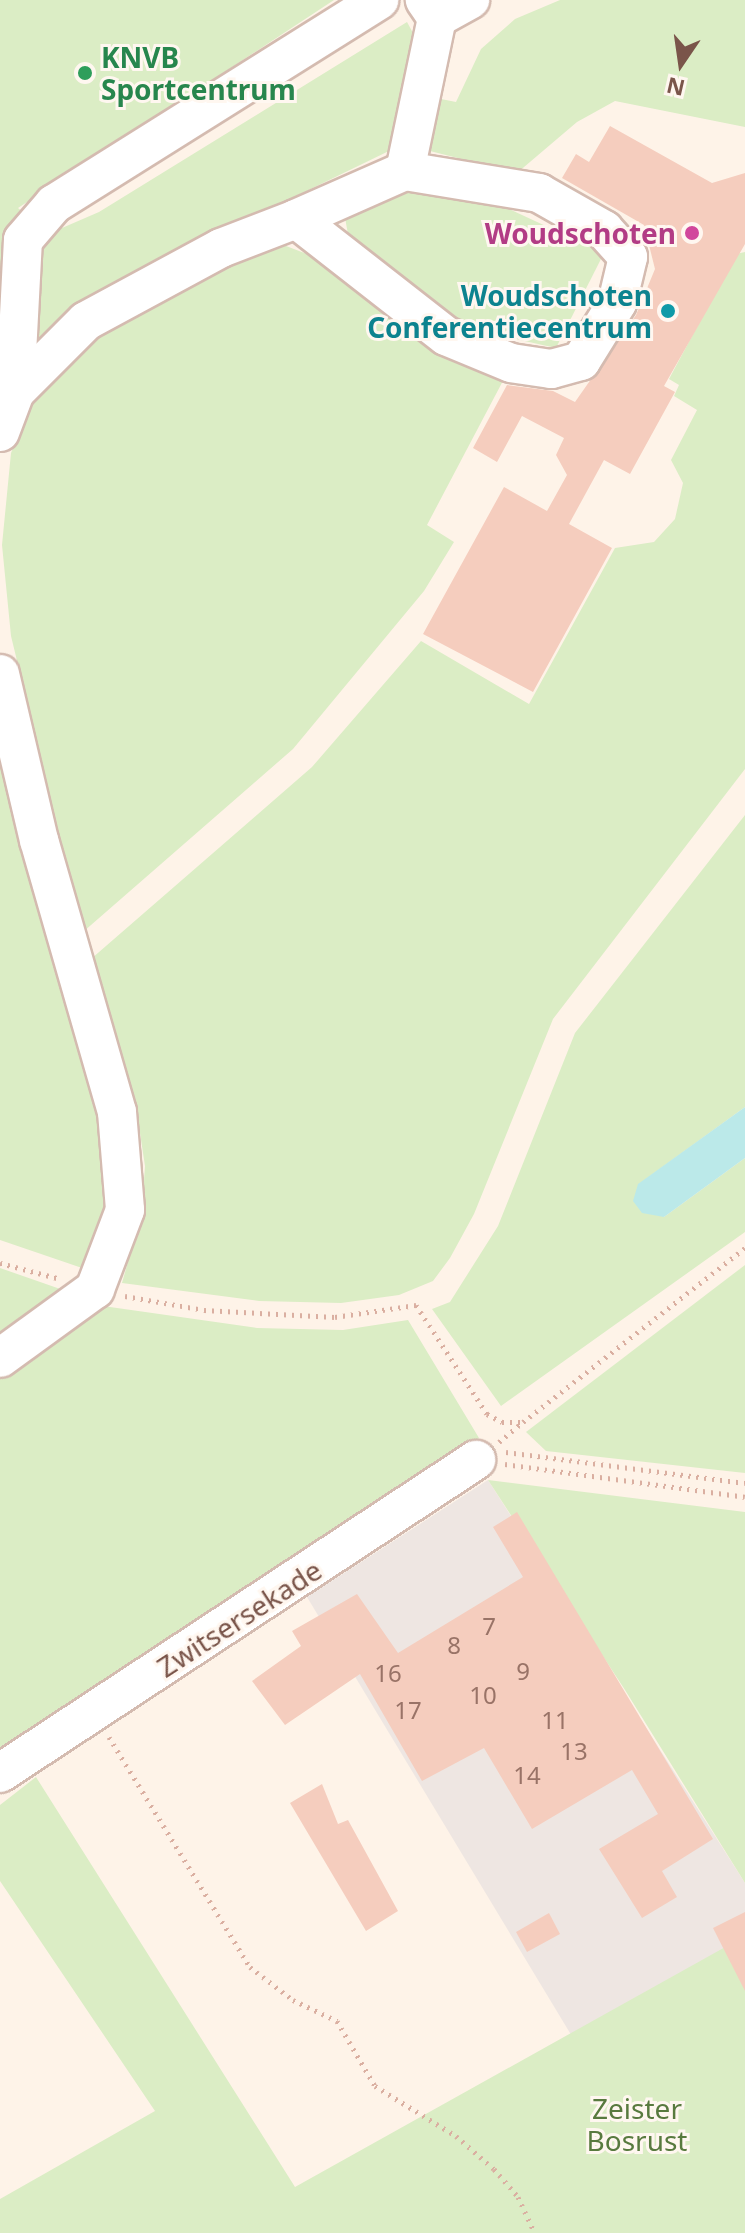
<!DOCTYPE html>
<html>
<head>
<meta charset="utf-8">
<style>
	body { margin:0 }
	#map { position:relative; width:745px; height:2233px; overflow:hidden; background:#fef3e8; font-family:"Noto Sans",sans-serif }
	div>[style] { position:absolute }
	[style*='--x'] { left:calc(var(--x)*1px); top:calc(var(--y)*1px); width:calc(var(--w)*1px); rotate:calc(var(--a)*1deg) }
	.industrial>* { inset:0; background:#eee6e2 }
	.green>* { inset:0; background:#dbedc5 }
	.water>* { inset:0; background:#bbe9e9 }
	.building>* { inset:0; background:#f5cdbe }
	.path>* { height:5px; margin-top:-2.5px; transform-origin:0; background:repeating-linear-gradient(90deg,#daafa1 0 2px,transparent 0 8px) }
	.roads { filter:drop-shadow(2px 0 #d4bbb0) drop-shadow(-2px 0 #d4bbb0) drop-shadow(0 2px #d4bbb0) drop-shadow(0 -2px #d4bbb0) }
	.minor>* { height:38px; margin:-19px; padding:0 19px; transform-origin:19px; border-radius:19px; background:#fff }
	.dots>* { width:22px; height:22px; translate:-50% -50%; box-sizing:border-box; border:4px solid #fff7f0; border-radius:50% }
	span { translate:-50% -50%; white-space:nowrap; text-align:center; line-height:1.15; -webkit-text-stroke:6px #fff7f0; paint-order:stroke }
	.number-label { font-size:24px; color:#997367 }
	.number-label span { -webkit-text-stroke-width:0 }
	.leisure-label { font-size:28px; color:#27864d; font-weight:700 }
	.left { translate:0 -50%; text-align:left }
	.hotel-label { font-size:28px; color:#b23c85; font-weight:700 }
	.right { translate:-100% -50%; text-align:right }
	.culture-label { font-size:28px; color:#0d838f; font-weight:700 }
	.street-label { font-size:28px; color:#7a554a }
	.park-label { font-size:28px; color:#587a3e }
	.north { position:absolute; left:641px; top:24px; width:80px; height:80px; -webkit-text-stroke:6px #fff7f0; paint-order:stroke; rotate:193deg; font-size:22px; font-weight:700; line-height:32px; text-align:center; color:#7a554a }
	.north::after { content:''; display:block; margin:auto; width:28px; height:36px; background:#7a554a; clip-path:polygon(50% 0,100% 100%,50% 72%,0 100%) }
</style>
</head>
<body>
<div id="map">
	<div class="industrial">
		<div style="clip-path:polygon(488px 1480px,745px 1883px,745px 1936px,573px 2038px,307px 1597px)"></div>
	</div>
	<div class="green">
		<div style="clip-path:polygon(0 0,334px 0,18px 208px,40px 226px,62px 228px,99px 212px,407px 22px,418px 42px,391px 150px,88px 297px,30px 351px,0 389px)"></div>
		<div style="clip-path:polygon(560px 0,745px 0,745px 127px,615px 101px,577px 122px,517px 173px,426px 150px,436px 98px,456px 102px,481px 49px,515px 19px)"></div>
		<div style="clip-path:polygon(435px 188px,505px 207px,604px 253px,556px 348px,480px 331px,434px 308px,349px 240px,344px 212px,389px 195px)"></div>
		<div style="clip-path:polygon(273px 241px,320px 259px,427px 341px,505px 377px,427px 525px,454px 542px,424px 591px,293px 749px,83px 932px,11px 636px,2px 545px,11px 453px,30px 407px,91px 339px)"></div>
		<div style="clip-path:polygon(745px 252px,745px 769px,553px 1019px,474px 1214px,450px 1258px,433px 1281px,399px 1295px,341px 1303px,259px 1301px,122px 1283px,142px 1212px,145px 1166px,138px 1120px,91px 959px,312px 767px,421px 641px,529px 704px,615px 548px,654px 542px,675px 519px,683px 483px,671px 460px,697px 410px,674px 396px,679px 385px,669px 379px,736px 254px)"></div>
		<div style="clip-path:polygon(0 753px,105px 1147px,109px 1190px,102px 1231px,85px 1269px,0 1240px)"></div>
		<div style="clip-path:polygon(745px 815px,745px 1107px,639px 1184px,664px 1217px,745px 1158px,745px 1232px,501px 1406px,432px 1309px,450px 1302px,498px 1226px,575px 1033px)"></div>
		<div style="clip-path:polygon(745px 1265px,745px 1473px,546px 1451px,526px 1432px)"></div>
		<div style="clip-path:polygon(0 1268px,66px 1291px,0 1343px)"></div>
		<div style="clip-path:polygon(103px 1306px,257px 1328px,343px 1330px,408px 1320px,479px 1438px,0 1751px,0 1375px)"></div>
		<div style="clip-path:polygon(488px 1480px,745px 1512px,745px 1883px,625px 1690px)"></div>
		<div style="clip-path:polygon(36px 1777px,295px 2187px,745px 1936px,745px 2233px,0 2233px,0 2199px,155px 2111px,0 1881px,0 1805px)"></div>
	</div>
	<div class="water">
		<div style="clip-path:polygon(745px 1107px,745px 1158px,664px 1217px,642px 1213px,633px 1201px,638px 1184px)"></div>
	</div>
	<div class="building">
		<div style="clip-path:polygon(610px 126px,712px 183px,745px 173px,745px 244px,664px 386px,675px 392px,630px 474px,604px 460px,569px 524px,612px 548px,533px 692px,423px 634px,504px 487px,547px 511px,567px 475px,556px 455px,564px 438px,522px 416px,497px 462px,473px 448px,507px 385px,553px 391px,575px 402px,636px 315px,655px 269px,644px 225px,562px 178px,576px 154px,589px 162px)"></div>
		<div style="clip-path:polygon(517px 1512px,713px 1839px,662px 1871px,677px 1897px,642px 1918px,599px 1849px,658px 1814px,632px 1770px,532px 1829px,484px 1748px,422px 1781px,360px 1674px,285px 1725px,252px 1681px,301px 1646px,292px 1631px,357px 1594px,398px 1653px,523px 1577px,493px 1527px)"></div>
		<div style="clip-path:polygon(322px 1784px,338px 1824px,348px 1820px,398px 1911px,366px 1931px,290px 1803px)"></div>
		<div style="clip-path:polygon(745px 1912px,745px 1991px,713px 1928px)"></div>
		<div style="clip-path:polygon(549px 1913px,560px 1934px,527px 1952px,516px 1932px)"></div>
	</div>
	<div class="path">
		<div style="--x:0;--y:1263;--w:59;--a:14.7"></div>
		<div style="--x:125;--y:1296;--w:80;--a:10"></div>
		<div style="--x:204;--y:1310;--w:131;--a:3.1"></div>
		<div style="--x:335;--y:1317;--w:82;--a:-8.4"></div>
		<div style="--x:416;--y:1305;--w:130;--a:56.9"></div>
		<div style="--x:487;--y:1414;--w:17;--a:28"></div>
		<div style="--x:502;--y:1422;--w:21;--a:0"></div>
		<div style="--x:523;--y:1422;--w:282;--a:-38.1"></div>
		<div style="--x:499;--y:1442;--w:30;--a:-40"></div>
		<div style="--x:506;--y:1452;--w:241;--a:7.4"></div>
		<div style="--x:505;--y:1464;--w:242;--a:7.8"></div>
		<div style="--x:109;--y:1737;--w:270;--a:58.5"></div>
		<div style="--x:250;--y:1967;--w:54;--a:37.5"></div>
		<div style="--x:293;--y:2000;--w:49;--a:25.5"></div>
		<div style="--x:337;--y:2021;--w:75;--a:59.7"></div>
		<div style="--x:375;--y:2086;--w:95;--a:31.7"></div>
		<div style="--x:456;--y:2136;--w:50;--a:41"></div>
		<div style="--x:494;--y:2169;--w:37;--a:49"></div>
		<div style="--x:518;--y:2197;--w:40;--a:65"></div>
	</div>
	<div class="roads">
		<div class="minor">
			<div style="--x:437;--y:18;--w:38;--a:-29"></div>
			<div style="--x:405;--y:171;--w:136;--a:9.3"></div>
			<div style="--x:539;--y:193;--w:75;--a:29.6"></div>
			<div style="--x:604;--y:230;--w:36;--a:48"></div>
			<div style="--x:628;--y:257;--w:47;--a:103.4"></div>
			<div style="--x:617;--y:303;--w:68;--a:121.8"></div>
			<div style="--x:581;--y:361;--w:31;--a:165"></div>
			<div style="--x:551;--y:369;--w:40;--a:-171.5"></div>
			<div style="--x:511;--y:363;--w:70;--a:-157.4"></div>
			<div style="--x:446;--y:336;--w:190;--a:-142"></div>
			<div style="--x:296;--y:219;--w:119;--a:-23.8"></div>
			<div style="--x:405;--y:171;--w:156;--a:-78.2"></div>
			<div style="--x:437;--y:18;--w:22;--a:-124"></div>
			<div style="--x:15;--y:392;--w:152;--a:-87"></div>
			<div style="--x:23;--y:240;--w:48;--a:-49.3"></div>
			<div style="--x:54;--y:204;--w:384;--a:-32.1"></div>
			<div style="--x:0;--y:432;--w:43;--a:-69.4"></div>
			<div style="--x:15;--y:392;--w:100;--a:-45"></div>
			<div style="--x:86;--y:321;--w:153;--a:-28.4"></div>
			<div style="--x:221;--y:248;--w:80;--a:-21.1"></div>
			<div style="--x:0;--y:674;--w:171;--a:76.8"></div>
			<div style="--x:39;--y:840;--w:283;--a:74"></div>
			<div style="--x:117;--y:1112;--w:98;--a:85.3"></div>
			<div style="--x:125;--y:1210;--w:85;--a:110.8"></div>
			<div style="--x:95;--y:1289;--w:117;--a:144"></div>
			<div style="--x:0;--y:1773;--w:570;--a:-33.33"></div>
		</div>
	</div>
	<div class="dots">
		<div style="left:85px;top:73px;background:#2e9e5b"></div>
		<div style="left:692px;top:233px;background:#d1479c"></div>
		<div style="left:668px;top:311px;background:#0f9aa8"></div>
	</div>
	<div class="number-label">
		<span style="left:489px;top:1626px">7</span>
		<span style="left:454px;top:1645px">8</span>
		<span style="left:523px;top:1671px">9</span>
		<span style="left:388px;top:1673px">16</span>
		<span style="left:483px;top:1695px">10</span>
		<span style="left:408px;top:1710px">17</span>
		<span style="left:555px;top:1720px">11</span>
		<span style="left:574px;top:1751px">13</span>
		<span style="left:527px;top:1775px">14</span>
	</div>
	<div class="leisure-label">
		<span class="left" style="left:101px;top:73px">KNVB<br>Sportcentrum</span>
	</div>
	<div class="hotel-label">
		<span class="right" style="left:676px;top:233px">Woudschoten</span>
	</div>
	<div class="culture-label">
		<span class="right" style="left:652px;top:311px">Woudschoten<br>Conferentiecentrum</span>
	</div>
	<div class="street-label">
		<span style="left:239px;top:1618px;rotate:-33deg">Zwitsersekade</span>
	</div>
	<div class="park-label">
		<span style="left:637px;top:2124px">Zeister<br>Bosrust</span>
	</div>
	<div class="north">N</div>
</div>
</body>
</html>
